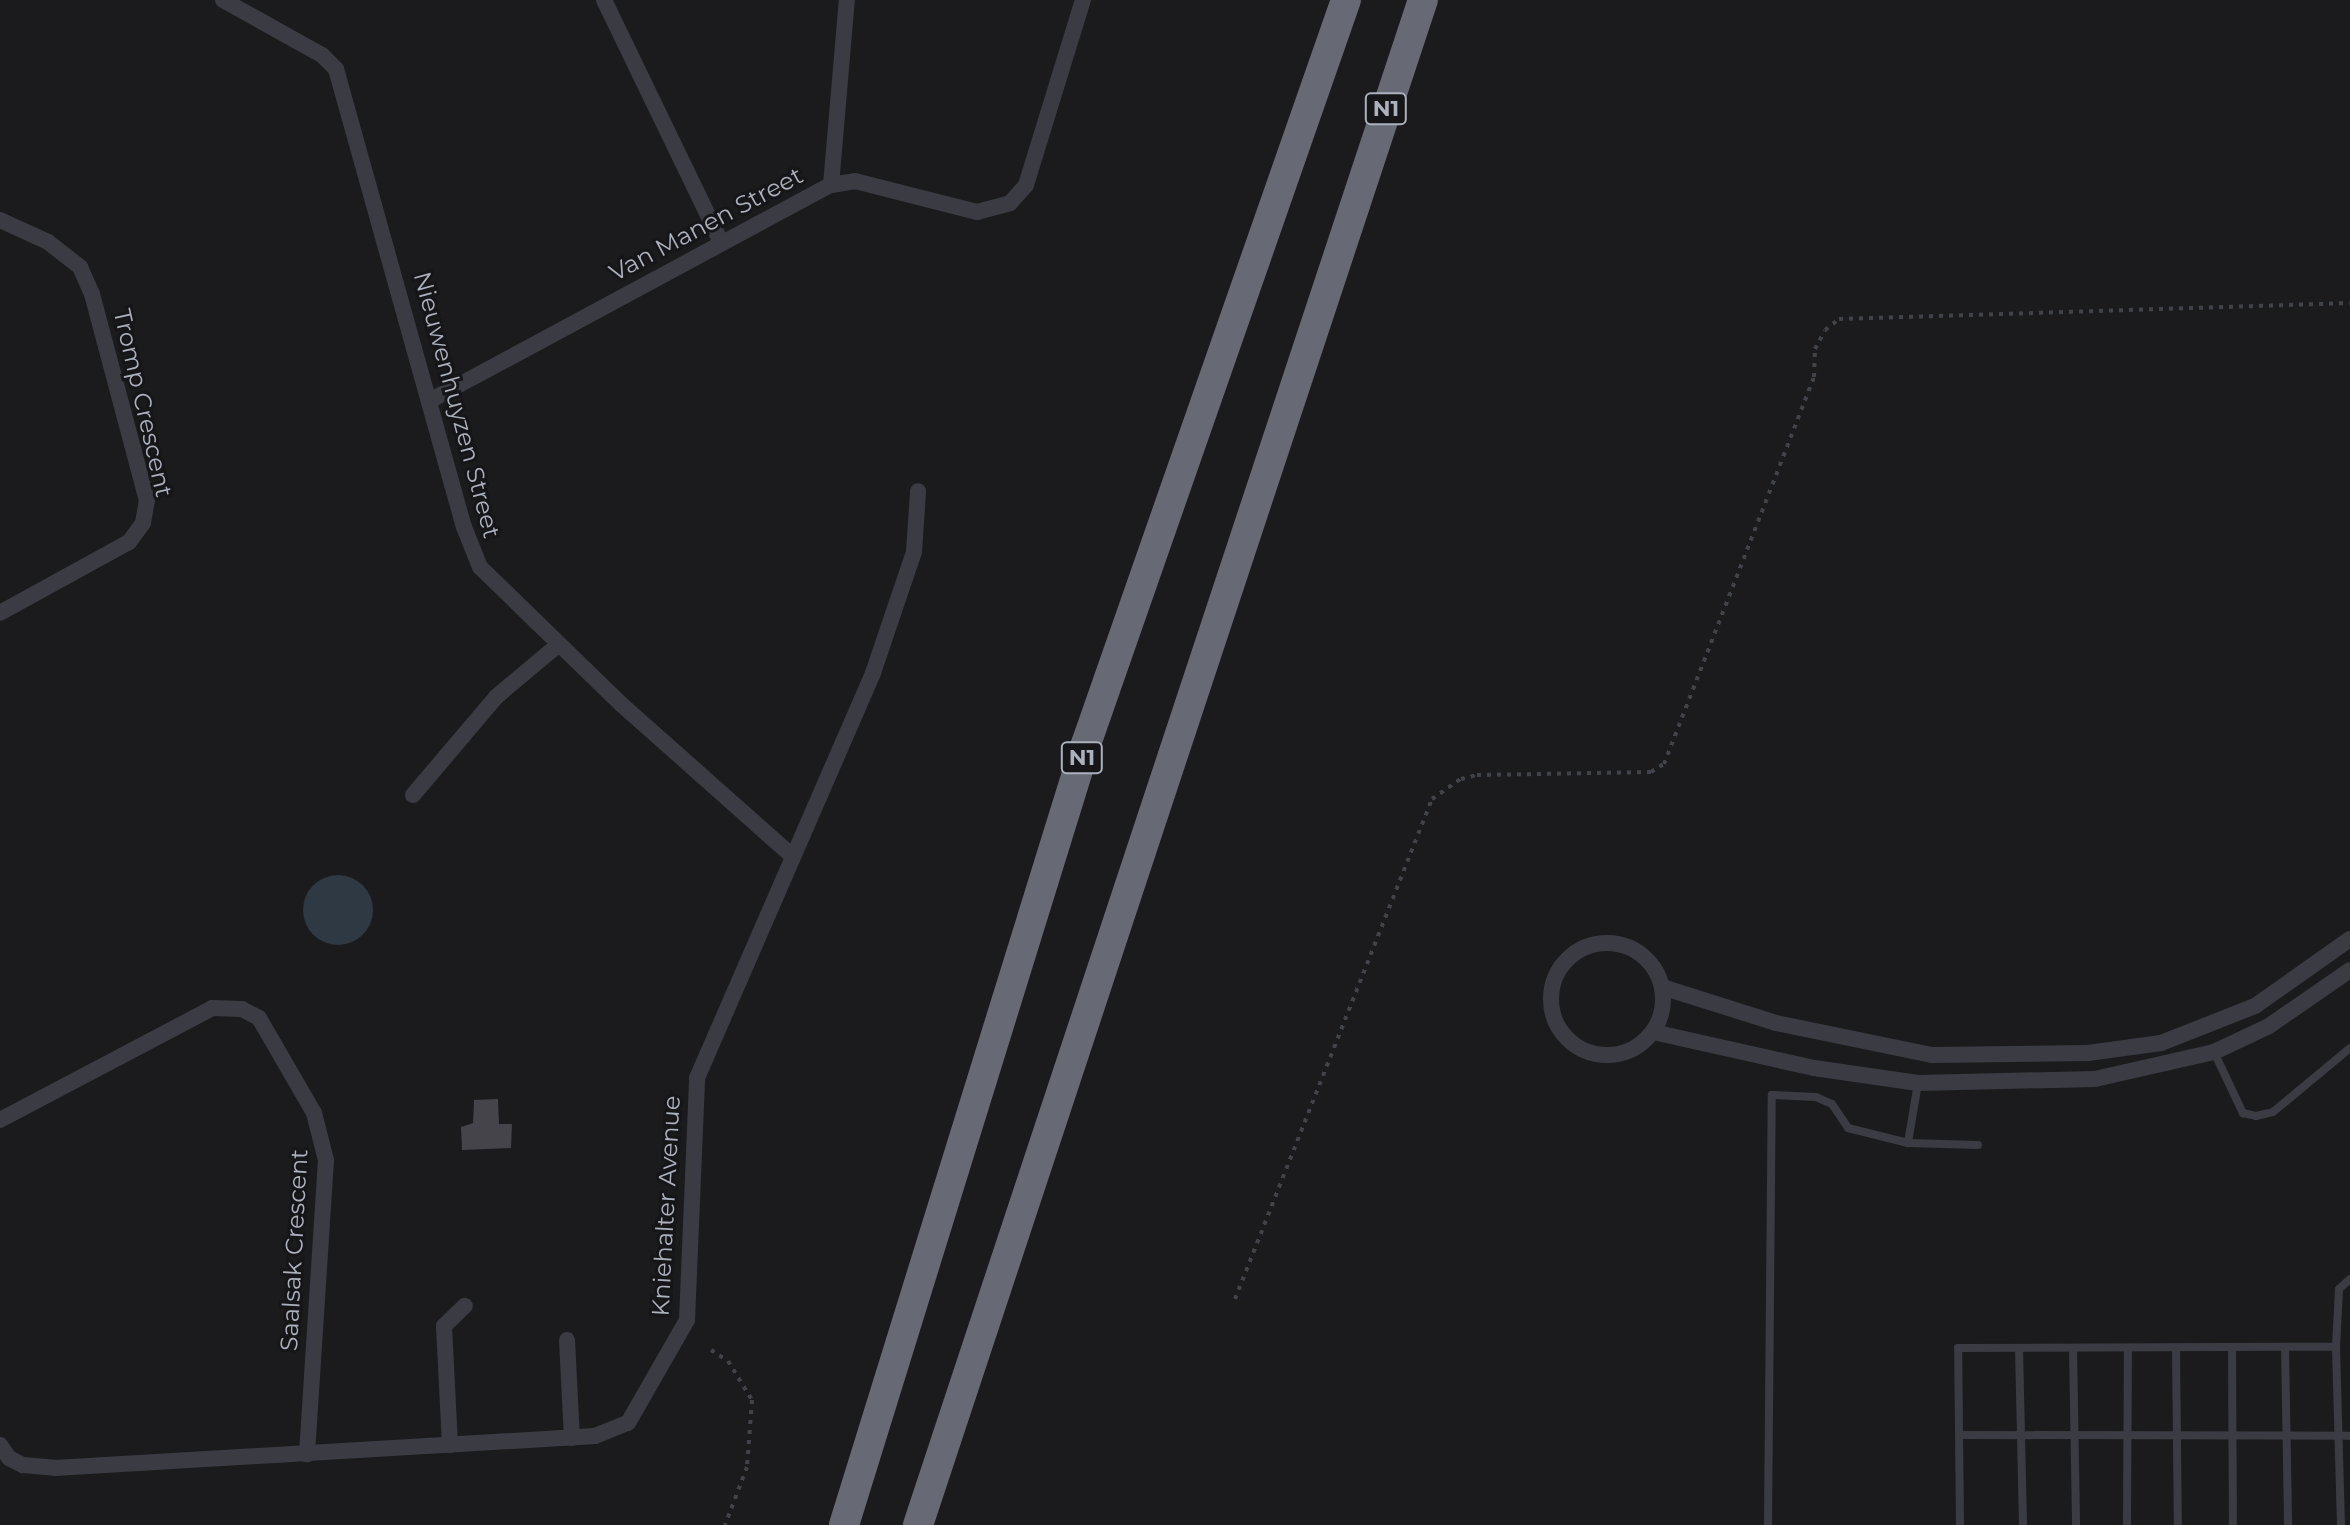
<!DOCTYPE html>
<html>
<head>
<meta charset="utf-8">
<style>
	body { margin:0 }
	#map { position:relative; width:2350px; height:1525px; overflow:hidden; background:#1b1b1d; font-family:Montserrat,sans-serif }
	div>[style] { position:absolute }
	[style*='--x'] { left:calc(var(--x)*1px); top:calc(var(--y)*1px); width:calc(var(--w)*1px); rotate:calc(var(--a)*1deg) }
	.water>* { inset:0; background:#2f3943 }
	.round { border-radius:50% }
	.building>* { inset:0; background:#44444a }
	.path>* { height:4px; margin-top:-2px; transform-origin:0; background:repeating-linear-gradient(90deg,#41434a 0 4px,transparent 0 10px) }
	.service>* { height:8px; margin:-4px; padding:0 4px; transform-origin:4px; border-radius:4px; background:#3b3c43 }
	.minor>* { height:16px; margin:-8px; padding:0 8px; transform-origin:8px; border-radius:8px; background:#3b3c43 }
	.minor>.ring { margin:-8px; padding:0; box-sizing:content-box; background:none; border:16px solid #3b3c43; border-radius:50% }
	.motorway>* { height:30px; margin:-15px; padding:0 15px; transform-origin:15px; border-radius:15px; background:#676a74 }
	span { translate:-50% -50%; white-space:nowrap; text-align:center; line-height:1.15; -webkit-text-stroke:6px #161518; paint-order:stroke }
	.shield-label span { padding:2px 6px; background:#161518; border:2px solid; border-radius:6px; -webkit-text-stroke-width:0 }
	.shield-label { font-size:22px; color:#acb1be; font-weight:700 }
	.street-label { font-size:24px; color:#acb1be }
</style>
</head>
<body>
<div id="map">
	<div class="water">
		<div class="round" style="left:303px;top:875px;width:70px;height:70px"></div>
	</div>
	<div class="building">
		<div style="clip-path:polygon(498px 1099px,499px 1124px,512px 1124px,511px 1148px,462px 1150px,461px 1127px,473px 1123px,474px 1100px)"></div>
	</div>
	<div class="path">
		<div style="--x:1235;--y:1299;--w:537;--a:-68.5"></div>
		<div style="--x:1432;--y:799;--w:35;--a:-35"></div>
		<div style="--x:1461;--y:779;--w:16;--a:-14"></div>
		<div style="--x:1477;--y:775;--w:174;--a:-1"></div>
		<div style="--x:1651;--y:772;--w:15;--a:-32"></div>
		<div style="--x:1664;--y:764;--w:415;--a:-68.8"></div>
		<div style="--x:1814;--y:377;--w:28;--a:-88"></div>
		<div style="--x:1815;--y:349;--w:21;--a:-62"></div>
		<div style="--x:1825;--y:330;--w:18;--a:-38"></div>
		<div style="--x:1839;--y:319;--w:511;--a:-1.79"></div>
		<div style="--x:711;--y:1350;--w:20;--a:33"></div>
		<div style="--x:728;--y:1361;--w:46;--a:58.4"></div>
		<div style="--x:752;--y:1400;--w:67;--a:94.3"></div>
		<div style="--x:747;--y:1467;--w:62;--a:110.8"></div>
	</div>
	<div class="service">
		<div style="--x:2214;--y:1052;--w:68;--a:64.6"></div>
		<div style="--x:2243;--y:1113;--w:13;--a:13"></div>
		<div style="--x:2256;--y:1116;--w:17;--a:-13"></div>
		<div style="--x:2273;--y:1112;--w:100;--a:-39.7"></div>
		<div style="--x:1918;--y:1083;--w:61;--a:99.5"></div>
		<div style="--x:1908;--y:1143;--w:70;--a:1.6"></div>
		<div style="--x:2232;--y:1347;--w:178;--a:89.7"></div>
		<div style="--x:2285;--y:1347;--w:178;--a:89"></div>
		<div style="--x:2336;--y:1347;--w:178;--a:88.4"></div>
		<div style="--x:2019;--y:1348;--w:177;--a:88.7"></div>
		<div style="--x:2073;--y:1348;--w:177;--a:89"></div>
		<div style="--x:2176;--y:1348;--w:177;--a:89.4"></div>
		<div style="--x:1962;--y:1435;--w:388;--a:0.1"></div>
		<div style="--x:1768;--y:1525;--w:430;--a:-89.5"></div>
		<div style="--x:1772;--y:1095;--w:44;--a:2.6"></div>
		<div style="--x:1816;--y:1097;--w:17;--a:24"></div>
		<div style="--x:1832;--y:1104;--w:29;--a:56"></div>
		<div style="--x:1848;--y:1128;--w:62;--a:14"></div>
		<div style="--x:1960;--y:1525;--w:177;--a:-90.6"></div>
		<div style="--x:1958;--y:1348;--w:378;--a:-0.2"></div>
		<div style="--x:2336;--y:1347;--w:58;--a:-87"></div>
		<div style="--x:2339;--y:1289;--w:15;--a:-42"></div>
		<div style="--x:2127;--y:1525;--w:177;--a:-89.7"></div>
	</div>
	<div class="minor">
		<div style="--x:223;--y:0;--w:113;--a:29.1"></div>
		<div style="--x:322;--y:55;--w:20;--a:45"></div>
		<div style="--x:336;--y:69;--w:476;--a:74.4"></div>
		<div style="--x:464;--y:527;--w:43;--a:68.2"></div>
		<div style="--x:480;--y:567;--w:197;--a:44.2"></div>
		<div style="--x:621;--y:704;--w:226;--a:41.6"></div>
		<div style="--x:604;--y:0;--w:269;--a:64.2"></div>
		<div style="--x:831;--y:185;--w:186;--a:-85.1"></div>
		<div style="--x:0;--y:220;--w:53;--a:24.6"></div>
		<div style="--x:48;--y:242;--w:41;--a:38"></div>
		<div style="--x:80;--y:267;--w:30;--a:66"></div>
		<div style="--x:92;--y:294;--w:213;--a:75.1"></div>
		<div style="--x:147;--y:500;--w:23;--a:100"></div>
		<div style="--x:143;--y:523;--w:24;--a:126"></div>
		<div style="--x:129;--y:542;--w:147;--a:151.2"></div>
		<div style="--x:431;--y:400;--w:454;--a:-28.3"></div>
		<div style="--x:831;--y:185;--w:24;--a:-9"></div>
		<div style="--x:855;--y:181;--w:126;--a:14.3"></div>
		<div style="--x:977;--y:212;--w:34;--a:-15"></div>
		<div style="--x:1010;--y:203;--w:24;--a:-48"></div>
		<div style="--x:1026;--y:185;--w:194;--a:-72.9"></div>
		<div style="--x:413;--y:795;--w:128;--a:-49.7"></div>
		<div style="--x:496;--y:697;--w:81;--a:-40"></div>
		<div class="ring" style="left:1551px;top:943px;width:96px;height:96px"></div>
		<div style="--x:1662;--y:987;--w:120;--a:17.5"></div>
		<div style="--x:1776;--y:1023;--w:159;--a:11.6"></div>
		<div style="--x:1932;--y:1055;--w:156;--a:-0.7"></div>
		<div style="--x:2088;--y:1053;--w:74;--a:-7.8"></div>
		<div style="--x:2161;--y:1043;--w:101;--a:-21.5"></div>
		<div style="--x:2255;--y:1006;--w:116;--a:-35.2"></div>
		<div style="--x:1653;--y:1032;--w:165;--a:12.6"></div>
		<div style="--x:1814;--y:1068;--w:105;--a:8.2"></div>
		<div style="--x:1918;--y:1083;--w:177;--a:-1.3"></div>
		<div style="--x:2095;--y:1079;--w:122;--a:-12.8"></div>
		<div style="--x:2214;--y:1052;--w:61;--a:-25.3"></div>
		<div style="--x:2269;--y:1026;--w:98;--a:-34.7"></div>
		<div style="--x:0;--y:1120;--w:240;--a:-27.8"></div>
		<div style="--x:212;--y:1008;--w:30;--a:2"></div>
		<div style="--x:242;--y:1009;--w:19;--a:28"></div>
		<div style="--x:259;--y:1018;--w:110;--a:59.9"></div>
		<div style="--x:314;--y:1113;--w:49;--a:75.7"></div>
		<div style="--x:326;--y:1160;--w:295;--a:93.7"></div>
		<div style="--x:567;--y:1340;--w:98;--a:87.1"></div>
		<div style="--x:0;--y:1445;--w:16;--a:55"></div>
		<div style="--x:9;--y:1458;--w:16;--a:27"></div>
		<div style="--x:23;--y:1465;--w:32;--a:5"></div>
		<div style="--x:55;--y:1468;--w:541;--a:-3.39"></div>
		<div style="--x:595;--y:1436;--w:35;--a:-22"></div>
		<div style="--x:628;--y:1423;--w:119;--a:-60.2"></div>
		<div style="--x:687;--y:1320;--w:242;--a:-87.6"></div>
		<div style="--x:697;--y:1078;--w:442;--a:-66.5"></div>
		<div style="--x:873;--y:673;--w:128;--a:-71.3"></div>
		<div style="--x:914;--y:552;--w:61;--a:-86.2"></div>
		<div style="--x:450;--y:1445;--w:119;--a:-92.9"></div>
		<div style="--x:444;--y:1326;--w:29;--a:-44"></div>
	</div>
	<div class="motorway">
		<div style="--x:844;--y:1525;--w:818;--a:-72.78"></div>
		<div style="--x:1086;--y:744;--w:788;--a:-70.74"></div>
		<div style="--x:918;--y:1525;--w:1606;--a:-71.68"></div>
	</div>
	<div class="shield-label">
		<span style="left:1386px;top:109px">N1</span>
		<span style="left:1082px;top:758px">N1</span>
	</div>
	<div class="street-label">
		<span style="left:706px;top:224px;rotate:-28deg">Van Manen Street</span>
		<span style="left:143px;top:403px;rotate:77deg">Tromp Crescent</span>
		<span style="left:457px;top:405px;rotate:75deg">Nieuwenhuyzen Street</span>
		<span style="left:666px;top:1206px;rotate:-87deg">Kniehalter Avenue</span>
		<span style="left:294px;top:1250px;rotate:-87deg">Saalsak Crescent</span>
	</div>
</div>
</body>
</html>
